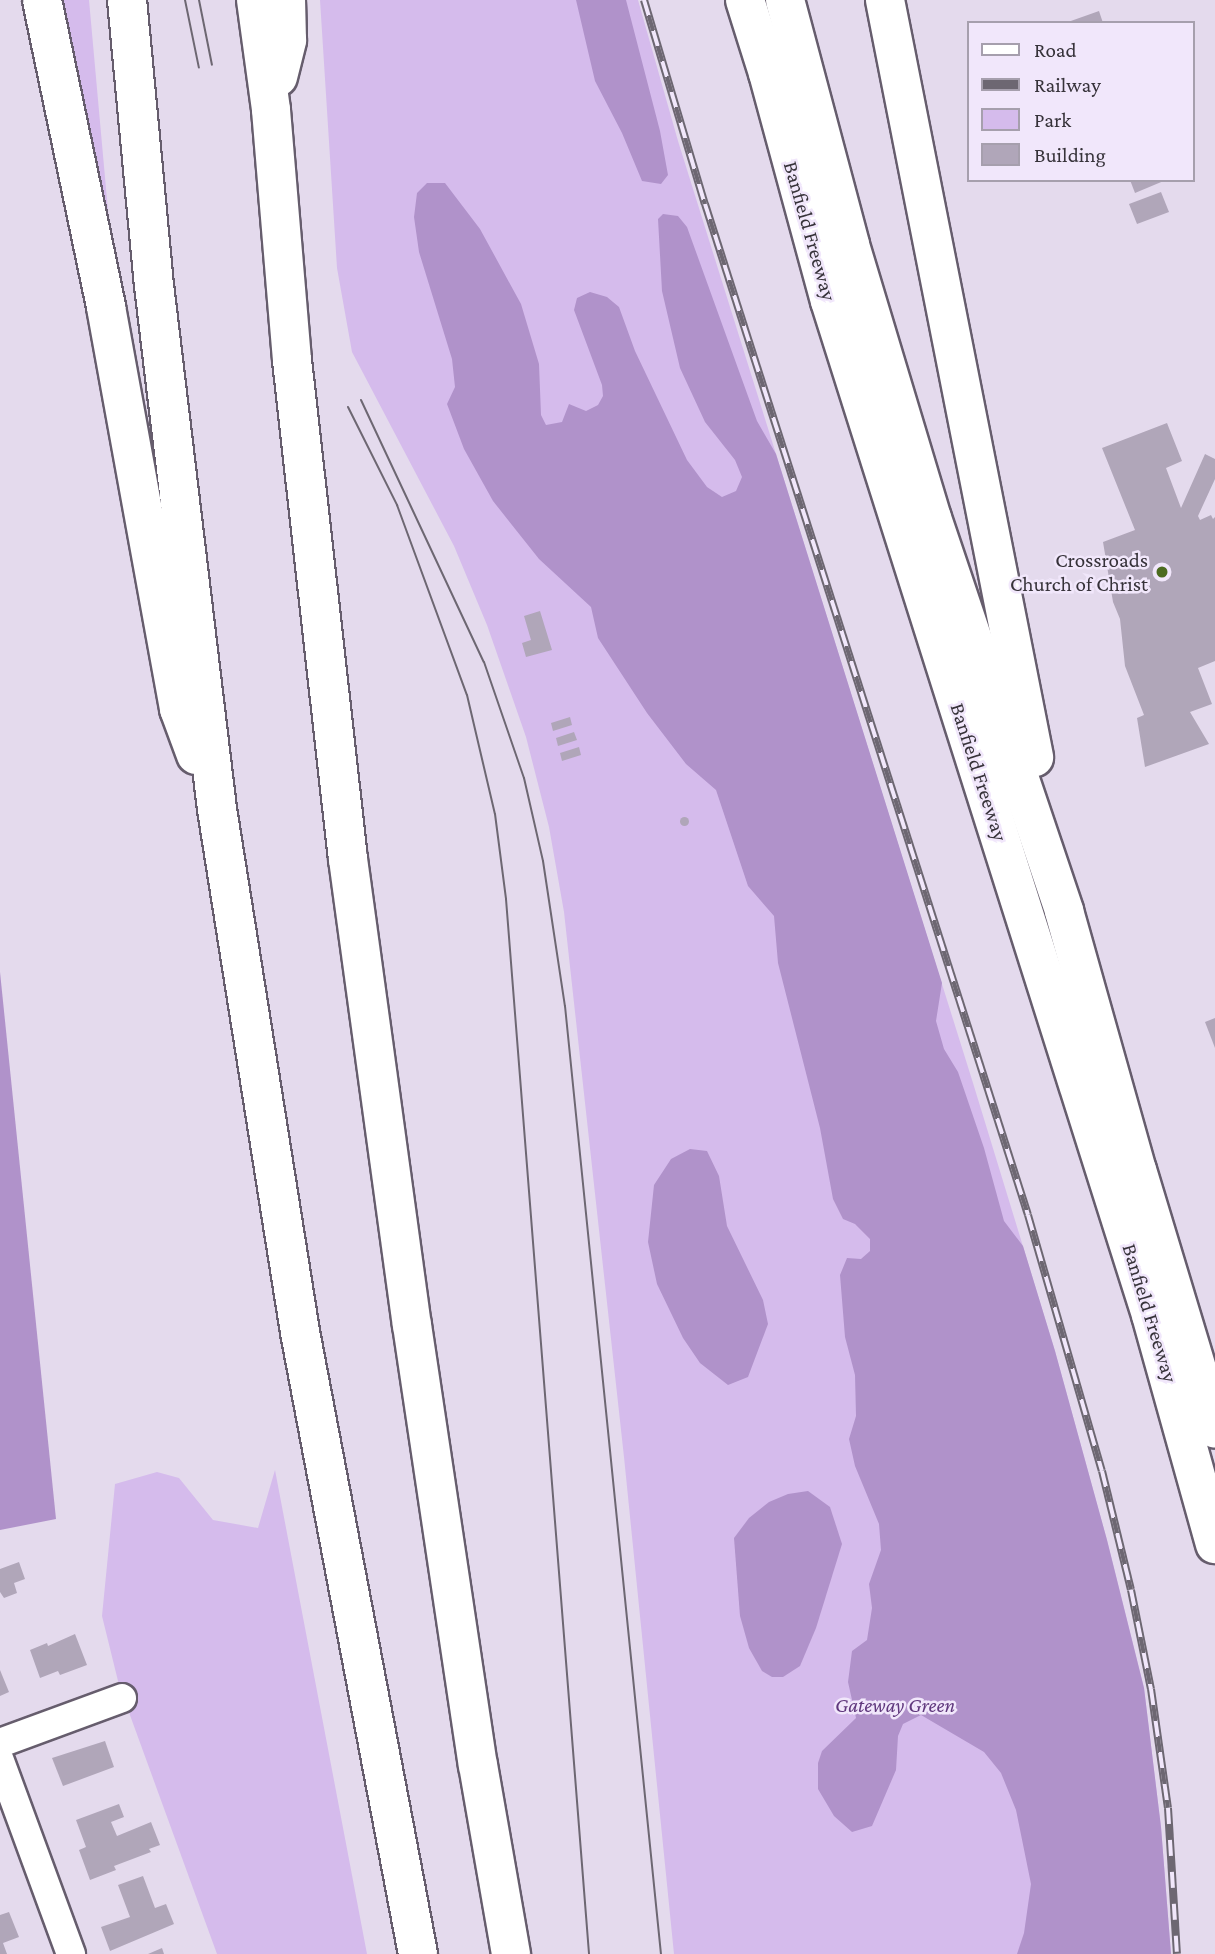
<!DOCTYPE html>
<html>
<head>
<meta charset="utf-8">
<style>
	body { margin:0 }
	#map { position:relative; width:1215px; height:1954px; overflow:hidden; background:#e4daed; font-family:"Crimson Pro",serif }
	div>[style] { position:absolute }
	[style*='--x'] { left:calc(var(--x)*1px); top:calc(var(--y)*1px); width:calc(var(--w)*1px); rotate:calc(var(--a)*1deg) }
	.green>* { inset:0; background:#d5bbec }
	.forest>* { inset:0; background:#b092ca }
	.building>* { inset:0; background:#b0a6b9 }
	.round { border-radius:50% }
	.roads { filter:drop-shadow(2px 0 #665d6d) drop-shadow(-2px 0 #665d6d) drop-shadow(0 2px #665d6d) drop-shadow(0 -2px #665d6d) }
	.minor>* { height:28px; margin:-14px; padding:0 14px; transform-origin:14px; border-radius:14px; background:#fff }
	.highway>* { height:38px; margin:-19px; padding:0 19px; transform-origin:19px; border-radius:19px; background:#fff }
	.tram>* { height:2px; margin:-1px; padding:0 1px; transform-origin:1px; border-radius:1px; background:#6d6772 }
	.rail>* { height:8px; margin-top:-4px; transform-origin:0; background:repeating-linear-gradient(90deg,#f1e7fb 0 16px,#6d6772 0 32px); box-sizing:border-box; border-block:2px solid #6d6772 }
	.dots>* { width:19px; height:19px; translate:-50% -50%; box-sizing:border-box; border:4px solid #f1e7fb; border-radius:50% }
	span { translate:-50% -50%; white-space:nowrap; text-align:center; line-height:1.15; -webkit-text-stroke:5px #f1e7fb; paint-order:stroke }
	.street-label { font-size:21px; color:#363239 }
	.poi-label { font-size:21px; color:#363239 }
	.right { translate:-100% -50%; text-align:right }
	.park-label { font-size:21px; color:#60387d; font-style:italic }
	.legend { position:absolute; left:967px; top:21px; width:228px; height:161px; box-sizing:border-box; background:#f1e7fb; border:2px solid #a69fad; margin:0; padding:9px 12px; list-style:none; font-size:21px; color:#363239 }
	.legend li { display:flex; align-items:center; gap:14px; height:35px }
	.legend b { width:35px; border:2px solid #a69fad }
</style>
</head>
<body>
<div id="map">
	<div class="green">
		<div style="clip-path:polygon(63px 0,89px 0,111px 244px)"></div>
		<div style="clip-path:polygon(320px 0,638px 0,678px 141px,973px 1083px,1055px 1351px,1107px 1540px,1144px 1688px,1161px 1827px,1171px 1954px,674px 1954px,624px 1457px,564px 912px,549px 827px,526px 737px,487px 625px,454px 546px,352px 352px,337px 268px)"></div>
		<div style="clip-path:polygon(275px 1470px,367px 1954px,217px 1954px,119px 1685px,102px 1616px,115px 1484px,157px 1472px,179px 1478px,213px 1520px,258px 1528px)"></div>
	</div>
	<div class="forest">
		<div style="clip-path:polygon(576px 0,626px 0,660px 131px,668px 175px,661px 184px,642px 181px,622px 133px,595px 81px)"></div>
		<div style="clip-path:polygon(427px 183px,445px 183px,480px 229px,521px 304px,539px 364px,541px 415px,546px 425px,562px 422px,569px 404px,586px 411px,598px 405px,603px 396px,602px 385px,574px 310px,577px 298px,590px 292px,607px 297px,619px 307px,635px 351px,687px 460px,707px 487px,722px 497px,736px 491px,742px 477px,735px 460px,705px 422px,680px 368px,662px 291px,658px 219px,663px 214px,678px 216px,687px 227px,757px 421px,776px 454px,942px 983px,936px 1021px,944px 1049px,958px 1072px,984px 1148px,1004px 1221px,1023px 1246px,1055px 1351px,1107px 1540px,1144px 1688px,1161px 1827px,1171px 1954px,1017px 1954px,1024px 1933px,1031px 1884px,1016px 1810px,1001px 1773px,984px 1752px,921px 1715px,903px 1724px,898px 1736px,896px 1770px,872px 1826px,852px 1832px,834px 1816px,818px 1789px,818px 1763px,822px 1751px,856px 1718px,848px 1682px,852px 1651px,867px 1640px,872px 1608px,869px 1584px,881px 1550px,879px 1524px,855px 1466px,849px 1439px,856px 1416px,855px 1375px,845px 1337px,840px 1275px,847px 1258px,861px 1259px,870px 1251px,870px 1239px,855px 1224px,843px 1219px,833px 1199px,820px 1128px,778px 963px,774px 916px,748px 886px,716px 790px,686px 764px,647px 713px,598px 638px,591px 607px,539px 559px,493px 501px,464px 449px,447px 404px,455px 387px,452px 359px,419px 252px,414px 217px,417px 193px)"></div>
		<div style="clip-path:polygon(0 972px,56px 1519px,0 1530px)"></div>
		<div style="clip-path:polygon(690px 1149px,707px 1151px,719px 1176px,727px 1226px,763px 1300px,768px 1324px,748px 1377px,728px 1385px,700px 1363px,683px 1338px,657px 1284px,648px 1242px,654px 1185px,671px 1159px)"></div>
		<div style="clip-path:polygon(808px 1491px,830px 1507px,842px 1544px,816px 1628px,800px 1666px,783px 1677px,772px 1677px,762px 1671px,749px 1648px,740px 1616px,734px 1538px,749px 1518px,769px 1502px,788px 1494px)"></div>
	</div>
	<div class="building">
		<div style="clip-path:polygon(1099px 11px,1103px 23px,1069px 23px,1068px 22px)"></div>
		<div style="clip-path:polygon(1130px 180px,1166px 180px,1135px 193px)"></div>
		<div style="clip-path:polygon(1161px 192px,1169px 212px,1137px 224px,1129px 204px)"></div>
		<div style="clip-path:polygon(1167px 423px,1182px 461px,1166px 468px,1181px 508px,1205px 454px,1215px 459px,1215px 479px,1198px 516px,1200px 520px,1211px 515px,1213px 519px,1215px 517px,1215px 661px,1198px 668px,1212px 704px,1190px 712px,1209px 744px,1145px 767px,1137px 718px,1144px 715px,1125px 666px,1120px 619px,1113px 602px,1103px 542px,1135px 530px,1102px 448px)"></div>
		<div style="clip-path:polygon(540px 611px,552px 650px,526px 657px,522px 643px,531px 640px,524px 616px)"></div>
		<div style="clip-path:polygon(570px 717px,572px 725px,553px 731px,551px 723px)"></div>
		<div style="clip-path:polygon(574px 732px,577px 740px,558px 746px,556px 738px)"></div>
		<div style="clip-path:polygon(579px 747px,581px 755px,562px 761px,560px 753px)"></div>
		<div class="round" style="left:679.5px;top:816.5px;width:9px;height:9px"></div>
		<div style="clip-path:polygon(1215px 1018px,1215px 1048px,1205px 1022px)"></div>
		<div style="clip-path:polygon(19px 1562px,25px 1579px,14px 1583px,17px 1593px,4px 1598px,0 1592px,0 1569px)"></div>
		<div style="clip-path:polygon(75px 1634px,87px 1665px,60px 1675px,58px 1671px,40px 1678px,30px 1650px,47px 1643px,48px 1646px)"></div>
		<div style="clip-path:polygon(0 1670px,9px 1692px,0 1696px)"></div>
		<div style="clip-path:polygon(105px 1741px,114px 1767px,63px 1786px,52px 1758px)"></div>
		<div style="clip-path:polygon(119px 1804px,124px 1817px,111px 1822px,117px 1836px,151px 1822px,160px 1845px,149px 1849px,151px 1852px,114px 1866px,116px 1870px,90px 1880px,79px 1850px,86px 1847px,76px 1820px)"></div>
		<div style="clip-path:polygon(143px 1876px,155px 1908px,166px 1904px,174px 1924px,110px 1951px,101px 1927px,130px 1917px,118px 1885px)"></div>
		<div style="clip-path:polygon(9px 1912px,19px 1937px,3px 1943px,7px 1954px,0 1954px,0 1915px)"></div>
		<div style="clip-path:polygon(162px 1948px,164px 1954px,148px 1954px)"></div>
	</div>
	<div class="roads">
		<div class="minor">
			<div style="--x:0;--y:1743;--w:130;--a:-20.2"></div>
			<div style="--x:0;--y:1761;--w:206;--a:69.8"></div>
		</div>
		<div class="highway">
			<div style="--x:42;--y:0;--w:314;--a:78.2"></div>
			<div style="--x:106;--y:307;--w:409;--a:79.7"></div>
			<div style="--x:179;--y:709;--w:49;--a:69.7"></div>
			<div style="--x:127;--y:0;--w:278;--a:84.6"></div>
			<div style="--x:153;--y:277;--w:536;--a:83.14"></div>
			<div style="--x:217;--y:809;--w:530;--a:80.98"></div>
			<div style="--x:300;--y:1332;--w:633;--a:79.26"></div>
			<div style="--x:256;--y:0;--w:111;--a:82.2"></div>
			<div style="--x:271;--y:110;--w:251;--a:85.2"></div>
			<div style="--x:292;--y:360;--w:502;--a:83.6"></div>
			<div style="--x:348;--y:859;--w:470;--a:82.2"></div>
			<div style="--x:412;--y:1325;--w:445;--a:81.5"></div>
			<div style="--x:478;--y:1765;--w:192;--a:80.1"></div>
			<div style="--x:745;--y:0;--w:77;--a:72.5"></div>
			<div style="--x:768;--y:73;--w:236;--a:74.8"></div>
			<div style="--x:830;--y:301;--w:1064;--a:72.43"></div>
			<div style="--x:1151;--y:1315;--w:238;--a:74.4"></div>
			<div style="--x:785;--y:0;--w:253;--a:75.1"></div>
			<div style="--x:850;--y:245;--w:285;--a:73.3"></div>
			<div style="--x:932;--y:518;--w:415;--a:71.4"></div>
			<div style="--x:1064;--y:911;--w:269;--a:74.3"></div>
			<div style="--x:1137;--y:1170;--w:270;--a:73.2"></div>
			<div style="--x:885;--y:0;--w:772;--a:78.86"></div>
			<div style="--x:278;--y:77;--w:38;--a:-76"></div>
			<div style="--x:287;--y:40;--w:40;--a:-91.4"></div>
		</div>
	</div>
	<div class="tram">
		<div style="--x:185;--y:0;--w:69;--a:78.4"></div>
		<div style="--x:199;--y:0;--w:66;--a:78.7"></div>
		<div style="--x:361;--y:400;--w:289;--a:64.9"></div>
		<div style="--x:484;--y:662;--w:123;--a:71"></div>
		<div style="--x:524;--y:778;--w:85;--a:77.1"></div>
		<div style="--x:543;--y:861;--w:147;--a:81.4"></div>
		<div style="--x:565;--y:1006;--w:953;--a:84.22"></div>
		<div style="--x:348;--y:407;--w:110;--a:63.4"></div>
		<div style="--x:397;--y:505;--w:202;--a:69.8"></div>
		<div style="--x:467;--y:695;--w:122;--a:76.8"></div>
		<div style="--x:495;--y:814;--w:86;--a:82.6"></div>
		<div style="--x:506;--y:899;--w:1058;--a:85.5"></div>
	</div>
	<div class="rail">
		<div style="--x:644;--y:0;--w:213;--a:73.4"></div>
		<div style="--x:705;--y:204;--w:1061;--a:72.28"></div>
		<div style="--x:1028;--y:1215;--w:266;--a:73.9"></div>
		<div style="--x:1102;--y:1471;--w:122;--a:76.3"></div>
		<div style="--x:1131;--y:1590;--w:101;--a:78.6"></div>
		<div style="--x:1151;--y:1689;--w:120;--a:81.9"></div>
		<div style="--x:1168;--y:1808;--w:146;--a:86.5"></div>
	</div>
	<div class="dots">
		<div style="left:1162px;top:572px;background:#4c6b20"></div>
	</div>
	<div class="street-label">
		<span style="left:810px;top:231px;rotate:74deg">Banfield Freeway</span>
		<span style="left:979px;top:772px;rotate:72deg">Banfield Freeway</span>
		<span style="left:1150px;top:1313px;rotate:73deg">Banfield Freeway</span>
	</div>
	<div class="poi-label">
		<span class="right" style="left:1148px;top:572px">Crossroads<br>Church of Christ</span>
	</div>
	<div class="park-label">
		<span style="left:895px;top:1705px">Gateway Green</span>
	</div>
	<ul class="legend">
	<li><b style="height:9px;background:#fff"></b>Road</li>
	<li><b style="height:9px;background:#6d6772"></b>Railway</li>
	<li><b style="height:19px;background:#d5bbec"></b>Park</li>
	<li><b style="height:19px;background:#b0a6b9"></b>Building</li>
	</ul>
</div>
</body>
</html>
